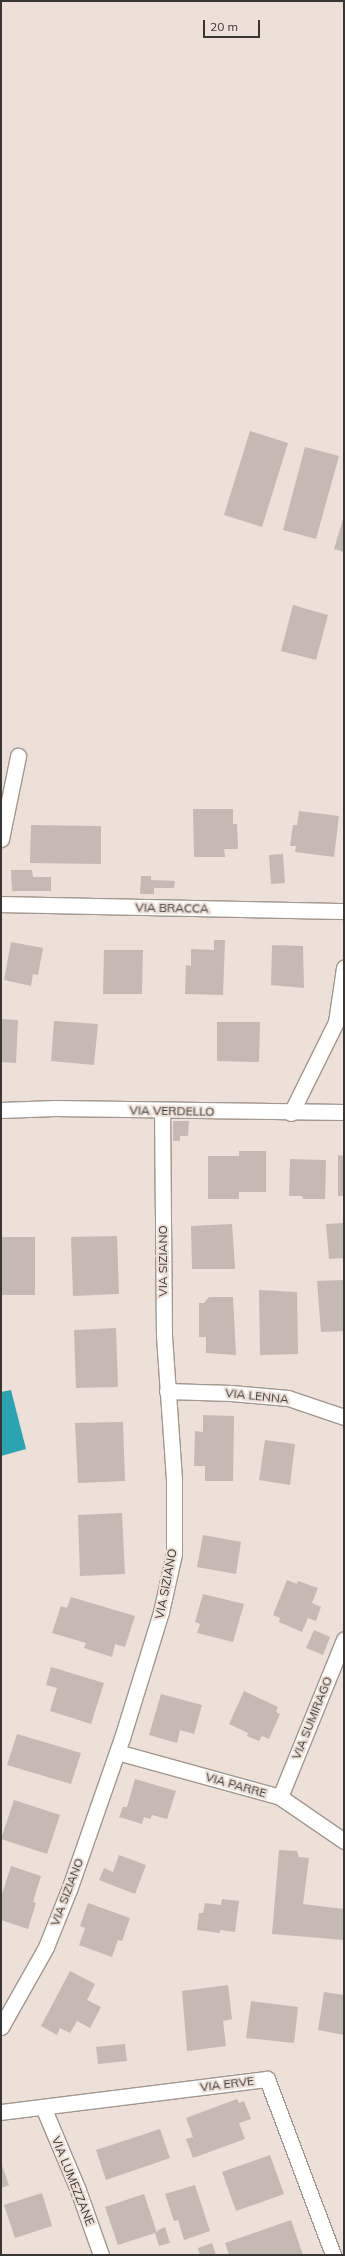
<!DOCTYPE html>
<html>
<head>
<meta charset="utf-8">
<style>
	body { margin:0 }
	#map { position:relative; width:345px; height:2256px; overflow:hidden; background:#ece0d8; font-family:Mulish,sans-serif }
	div>[style] { position:absolute }
	[style*='--x'] { left:calc(var(--x)*1px); top:calc(var(--y)*1px); width:calc(var(--w)*1px); rotate:calc(var(--a)*1deg) }
	.water>* { inset:0; background:#2ca3b1 }
	.building>* { inset:0; background:#c5b9b3 }
	.roads { filter:drop-shadow(1px 0 #a1978f) drop-shadow(-1px 0 #a1978f) drop-shadow(0 1px #a1978f) drop-shadow(0 -1px #a1978f) }
	.minor>* { height:15px; margin:-7.5px; padding:0 7.5px; transform-origin:7.5px; border-radius:7.5px; background:#fff }
	span { translate:-50% -50%; white-space:nowrap; text-align:center; line-height:1.15; -webkit-text-stroke:4px #ece0d8; paint-order:stroke }
	.street-label { font-size:12px; color:#393532 }
	.frame { position:absolute; inset:0; border:2px solid #393532; pointer-events:none }
	.scale { position:absolute; left:203px; top:20px; width:57px; height:18px; box-sizing:border-box; border:2px solid #393532; border-top:0; padding-left:5px; font-size:12px; line-height:14px; white-space:nowrap; color:#393532; -webkit-text-stroke:3px #ece0d8; paint-order:stroke }
</style>
</head>
<body>
<div id="map">
	<div class="water">
		<div style="clip-path:polygon(11px 1390px,26px 1449px,1px 1456px,1px 1392px)"></div>
	</div>
	<div class="building">
		<div style="clip-path:polygon(250px 431px,288px 443px,262px 527px,224px 515px)"></div>
		<div style="clip-path:polygon(305px 447px,339px 456px,316px 539px,283px 530px)"></div>
		<div style="clip-path:polygon(344px 516px,344px 552px,334px 549px)"></div>
		<div style="clip-path:polygon(293px 605px,328px 615px,316px 660px,281px 651px)"></div>
		<div style="clip-path:polygon(193px 809px,233px 809px,233px 824px,237px 824px,238px 849px,224px 849px,225px 857px,194px 857px)"></div>
		<div style="clip-path:polygon(299px 811px,339px 816px,334px 857px,295px 852px,296px 846px,290px 846px,293px 825px,297px 825px)"></div>
		<div style="clip-path:polygon(31px 825px,101px 826px,101px 864px,30px 863px)"></div>
		<div style="clip-path:polygon(283px 854px,285px 883px,271px 884px,269px 855px)"></div>
		<div style="clip-path:polygon(11px 870px,32px 870px,33px 877px,51px 877px,51px 891px,12px 891px)"></div>
		<div style="clip-path:polygon(141px 876px,151px 876px,151px 880px,175px 881px,174px 888px,154px 888px,154px 894px,140px 894px)"></div>
		<div style="clip-path:polygon(214px 940px,225px 940px,223px 995px,185px 994px,186px 965px,191px 966px,191px 949px,214px 950px)"></div>
		<div style="clip-path:polygon(11px 942px,43px 948px,38px 975px,33px 974px,31px 986px,4px 980px)"></div>
		<div style="clip-path:polygon(272px 945px,303px 946px,304px 988px,271px 985px)"></div>
		<div style="clip-path:polygon(104px 950px,143px 950px,142px 994px,103px 994px)"></div>
		<div style="clip-path:polygon(1px 1019px,18px 1020px,16px 1063px,1px 1062px)"></div>
		<div style="clip-path:polygon(54px 1021px,98px 1024px,94px 1065px,51px 1061px)"></div>
		<div style="clip-path:polygon(217px 1022px,260px 1022px,259px 1062px,217px 1061px)"></div>
		<div style="clip-path:polygon(173px 1121px,189px 1121px,188px 1136px,180px 1136px,180px 1141px,173px 1141px)"></div>
		<div style="clip-path:polygon(239px 1151px,266px 1151px,266px 1192px,239px 1192px,239px 1199px,208px 1199px,208px 1156px,239px 1156px)"></div>
		<div style="clip-path:polygon(338px 1155px,344px 1156px,344px 1196px,338px 1196px)"></div>
		<div style="clip-path:polygon(290px 1159px,326px 1160px,325px 1199px,303px 1199px,302px 1196px,289px 1196px)"></div>
		<div style="clip-path:polygon(344px 1223px,344px 1258px,329px 1259px,326px 1224px)"></div>
		<div style="clip-path:polygon(232px 1224px,235px 1269px,192px 1269px,191px 1226px)"></div>
		<div style="clip-path:polygon(117px 1236px,119px 1294px,73px 1296px,71px 1237px)"></div>
		<div style="clip-path:polygon(1px 1237px,35px 1237px,35px 1295px,1px 1295px)"></div>
		<div style="clip-path:polygon(344px 1280px,344px 1331px,321px 1332px,317px 1281px)"></div>
		<div style="clip-path:polygon(259px 1290px,297px 1292px,298px 1354px,260px 1355px)"></div>
		<div style="clip-path:polygon(209px 1297px,233px 1297px,236px 1355px,206px 1353px,206px 1337px,199px 1337px,199px 1303px,204px 1303px)"></div>
		<div style="clip-path:polygon(116px 1328px,118px 1387px,76px 1388px,74px 1330px)"></div>
		<div style="clip-path:polygon(203px 1415px,234px 1416px,233px 1481px,205px 1481px,205px 1466px,194px 1466px,195px 1431px,203px 1432px)"></div>
		<div style="clip-path:polygon(123px 1422px,125px 1481px,78px 1483px,75px 1423px)"></div>
		<div style="clip-path:polygon(265px 1440px,295px 1444px,290px 1485px,259px 1480px)"></div>
		<div style="clip-path:polygon(122px 1513px,125px 1574px,80px 1576px,78px 1515px)"></div>
		<div style="clip-path:polygon(203px 1535px,241px 1542px,236px 1574px,197px 1567px)"></div>
		<div style="clip-path:polygon(287px 1580px,297px 1584px,298px 1581px,318px 1588px,312px 1603px,321px 1607px,316px 1621px,308px 1618px,302px 1632px,279px 1622px,280px 1618px,273px 1615px)"></div>
		<div style="clip-path:polygon(203px 1594px,244px 1604px,233px 1642px,197px 1633px,200px 1624px,195px 1622px)"></div>
		<div style="clip-path:polygon(71px 1597px,135px 1616px,125px 1647px,115px 1644px,112px 1657px,84px 1648px,86px 1643px,52px 1633px,61px 1606px,67px 1608px)"></div>
		<div style="clip-path:polygon(314px 1630px,330px 1637px,323px 1655px,306px 1648px)"></div>
		<div style="clip-path:polygon(51px 1667px,104px 1683px,91px 1724px,50px 1711px,57px 1688px,46px 1685px)"></div>
		<div style="clip-path:polygon(244px 1691px,278px 1707px,276px 1712px,280px 1714px,269px 1739px,262px 1736px,259px 1741px,247px 1736px,248px 1733px,229px 1724px)"></div>
		<div style="clip-path:polygon(161px 1694px,202px 1705px,194px 1734px,180px 1730px,177px 1743px,149px 1735px)"></div>
		<div style="clip-path:polygon(17px 1734px,81px 1753px,71px 1784px,7px 1765px)"></div>
		<div style="clip-path:polygon(135px 1779px,176px 1791px,167px 1819px,152px 1815px,150px 1819px,144px 1817px,142px 1824px,119px 1817px,123px 1807px,127px 1807px)"></div>
		<div style="clip-path:polygon(14px 1800px,60px 1815px,47px 1854px,1px 1839px)"></div>
		<div style="clip-path:polygon(279px 1850px,297px 1851px,299px 1857px,309px 1858px,303px 1904px,344px 1909px,344px 1940px,272px 1934px)"></div>
		<div style="clip-path:polygon(119px 1855px,146px 1865px,135px 1894px,99px 1880px,104px 1868px,113px 1872px)"></div>
		<div style="clip-path:polygon(11px 1866px,41px 1876px,33px 1902px,36px 1903px,28px 1929px,1px 1920px,1px 1897px)"></div>
		<div style="clip-path:polygon(222px 1899px,239px 1901px,235px 1932px,220px 1930px,220px 1933px,197px 1930px,199px 1913px,203px 1913px,205px 1903px,221px 1905px)"></div>
		<div style="clip-path:polygon(88px 1903px,130px 1918px,122px 1941px,118px 1940px,112px 1957px,79px 1945px,85px 1928px,80px 1926px)"></div>
		<div style="clip-path:polygon(70px 1971px,95px 1984px,87px 2000px,101px 2007px,90px 2028px,77px 2021px,70px 2033px,60px 2028px,57px 2035px,41px 2026px)"></div>
		<div style="clip-path:polygon(228px 1985px,232px 2019px,223px 2021px,226px 2046px,187px 2051px,182px 1991px)"></div>
		<div style="clip-path:polygon(324px 1992px,344px 1995px,344px 2035px,318px 2030px)"></div>
		<div style="clip-path:polygon(251px 2001px,298px 2007px,294px 2043px,246px 2038px)"></div>
		<div style="clip-path:polygon(125px 2044px,127px 2061px,98px 2064px,96px 2047px)"></div>
		<div style="clip-path:polygon(237px 2099px,239px 2103px,244px 2101px,251px 2119px,239px 2123px,245px 2139px,193px 2158px,186px 2139px,193px 2137px,186px 2118px)"></div>
		<div style="clip-path:polygon(160px 2129px,170px 2158px,106px 2180px,96px 2150px)"></div>
		<div style="clip-path:polygon(270px 2155px,284px 2194px,236px 2211px,222px 2172px)"></div>
		<div style="clip-path:polygon(1px 2163px,9px 2185px,1px 2188px)"></div>
		<div style="clip-path:polygon(195px 2185px,210px 2231px,184px 2240px,178px 2220px,174px 2221px,165px 2194px)"></div>
		<div style="clip-path:polygon(42px 2193px,52px 2226px,15px 2238px,4px 2205px)"></div>
		<div style="clip-path:polygon(144px 2194px,157px 2233px,158px 2230px,165px 2227px,170px 2243px,159px 2246px,155px 2233px,118px 2245px,105px 2207px)"></div>
		<div style="clip-path:polygon(291px 2220px,303px 2255px,229px 2255px,225px 2243px)"></div>
		<div style="clip-path:polygon(212px 2243px,216px 2255px,200px 2255px,198px 2248px)"></div>
	</div>
	<div class="roads">
		<div class="minor">
			<div style="--x:1;--y:839;--w:85;--a:-78.4"></div>
			<div style="--x:1;--y:904;--w:343;--a:1.2"></div>
			<div style="--x:1;--y:1110;--w:54;--a:-2.1"></div>
			<div style="--x:55;--y:1108;--w:289;--a:0.8"></div>
			<div style="--x:291;--y:1113;--w:102;--a:-63.7"></div>
			<div style="--x:336;--y:1022;--w:55;--a:-81.6"></div>
			<div style="--x:167;--y:1391;--w:64;--a:1.8"></div>
			<div style="--x:231;--y:1393;--w:57;--a:5"></div>
			<div style="--x:288;--y:1398;--w:59;--a:18.7"></div>
			<div style="--x:117;--y:1752;--w:169;--a:15.4"></div>
			<div style="--x:280;--y:1797;--w:78;--a:34.5"></div>
			<div style="--x:280;--y:1797;--w:170;--a:-67.9"></div>
			<div style="--x:1;--y:2027;--w:92;--a:-60.6"></div>
			<div style="--x:46;--y:1947;--w:65;--a:-68.2"></div>
			<div style="--x:70;--y:1887;--w:158;--a:-70.8"></div>
			<div style="--x:122;--y:1738;--w:132;--a:-72.8"></div>
			<div style="--x:161;--y:1612;--w:59;--a:-77.4"></div>
			<div style="--x:174;--y:1554;--w:75;--a:-90"></div>
			<div style="--x:174;--y:1479;--w:144;--a:-94"></div>
			<div style="--x:164;--y:1335;--w:225;--a:-90.5"></div>
			<div style="--x:43;--y:2107;--w:90;--a:67.1"></div>
			<div style="--x:78;--y:2190;--w:69;--a:70.5"></div>
			<div style="--x:1;--y:2112;--w:268;--a:-7.1"></div>
			<div style="--x:267;--y:2079;--w:188;--a:69.4"></div>
		</div>
	</div>
	<div class="street-label">
		<span style="left:172px;top:908px;rotate:1deg">VIA BRACCA</span>
		<span style="left:172px;top:1111px;rotate:1deg">VIA VERDELLO</span>
		<span style="left:163px;top:1261px;rotate:-90deg">VIA SIZIANO</span>
		<span style="left:257px;top:1396px;rotate:6deg">VIA LENNA</span>
		<span style="left:166px;top:1584px;rotate:-79deg">VIA SIZIANO</span>
		<span style="left:312px;top:1718px;rotate:-68deg">VIA SUMIRAGO</span>
		<span style="left:236px;top:1785px;rotate:16deg">VIA PARRE</span>
		<span style="left:67px;top:1892px;rotate:-69deg">VIA SIZIANO</span>
		<span style="left:227px;top:2084px;rotate:-7deg">VIA ERVE</span>
		<span style="left:73px;top:2181px;rotate:68deg">VIA LUMEZZANE</span>
	</div>
	<div class="frame"></div>
	<div class="scale">20 m</div>
</div>
</body>
</html>
